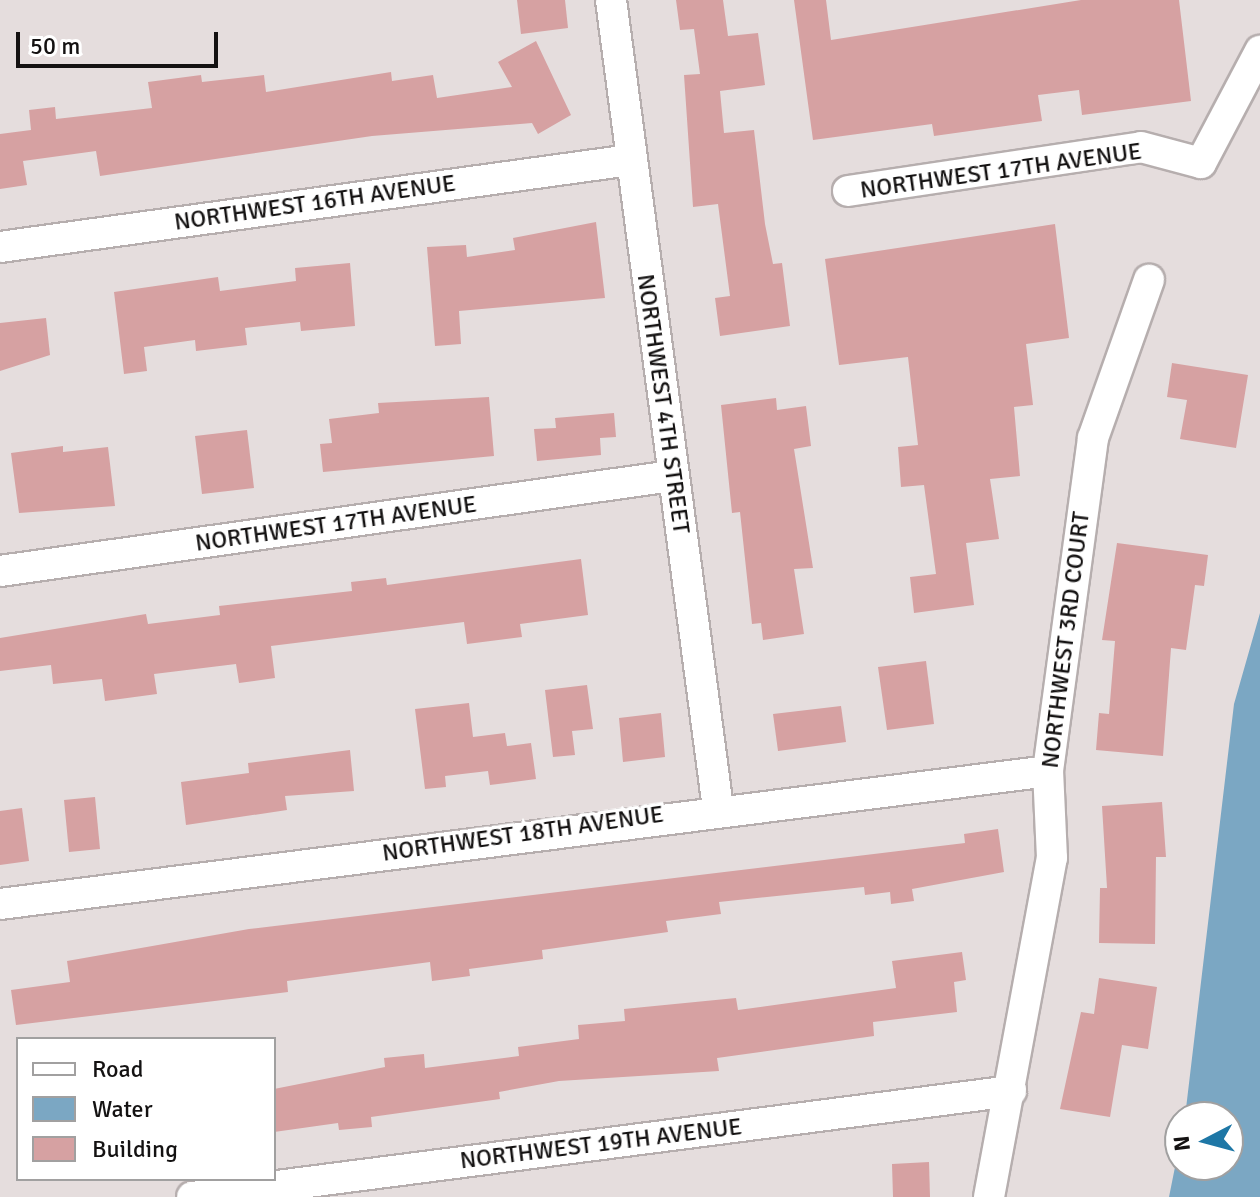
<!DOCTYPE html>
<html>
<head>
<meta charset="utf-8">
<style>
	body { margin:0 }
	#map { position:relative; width:1260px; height:1197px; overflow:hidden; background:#e5dddd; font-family:Signika,sans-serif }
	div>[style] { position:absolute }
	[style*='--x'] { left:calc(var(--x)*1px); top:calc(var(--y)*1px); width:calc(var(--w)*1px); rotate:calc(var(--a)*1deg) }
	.water>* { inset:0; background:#7ba7c3 }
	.building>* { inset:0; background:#d6a1a2 }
	.roads { filter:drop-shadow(2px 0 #b6aeae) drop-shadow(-2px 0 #b6aeae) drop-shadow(0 2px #b6aeae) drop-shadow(0 -2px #b6aeae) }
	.minor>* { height:30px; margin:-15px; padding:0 15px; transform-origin:15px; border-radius:15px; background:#fff }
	span { translate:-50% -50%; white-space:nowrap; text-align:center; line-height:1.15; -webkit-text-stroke:7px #fff; paint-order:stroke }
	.street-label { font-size:24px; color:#141212 }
	.legend { position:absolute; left:16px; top:1037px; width:260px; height:144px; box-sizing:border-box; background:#fff; border:2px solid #a1a0a0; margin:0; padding:10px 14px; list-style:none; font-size:24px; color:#141212 }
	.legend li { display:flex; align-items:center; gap:16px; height:40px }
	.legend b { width:40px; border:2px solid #a1a0a0 }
	.north { position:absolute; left:1164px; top:1101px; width:80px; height:80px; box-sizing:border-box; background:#fff; border:2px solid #a1a0a0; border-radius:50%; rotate:264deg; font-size:22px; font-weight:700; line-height:32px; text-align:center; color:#141212 }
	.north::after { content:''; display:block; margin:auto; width:28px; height:36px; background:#1e77a6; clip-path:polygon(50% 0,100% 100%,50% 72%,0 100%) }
	.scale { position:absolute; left:16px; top:32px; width:202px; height:36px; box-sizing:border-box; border:4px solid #141212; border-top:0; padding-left:10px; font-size:24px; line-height:28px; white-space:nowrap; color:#141212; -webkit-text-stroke:6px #fff; paint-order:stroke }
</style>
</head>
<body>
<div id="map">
	<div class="water">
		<div style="clip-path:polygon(1260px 613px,1260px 1197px,1169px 1197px,1180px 1142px,1180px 1165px,1228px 1165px,1228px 1117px,1185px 1117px,1234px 704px)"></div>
	</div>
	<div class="building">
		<div style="clip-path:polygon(517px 0,565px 0,568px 28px,521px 34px)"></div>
		<div style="clip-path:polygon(676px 0,723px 0,728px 36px,758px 33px,765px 85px,720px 91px,724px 133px,754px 130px,765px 224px,773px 264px,782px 263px,790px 326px,720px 336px,715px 298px,730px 296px,718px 204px,693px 207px,684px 75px,700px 74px,694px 29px,680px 30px)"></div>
		<div style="clip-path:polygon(794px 0,826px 0,831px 40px,1081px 0,1179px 0,1191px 101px,1082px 115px,1079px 90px,1038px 95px,1042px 121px,934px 136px,932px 124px,813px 140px)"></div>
		<div style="clip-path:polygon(536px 41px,571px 115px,538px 134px,532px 123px,372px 136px,100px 176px,96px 151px,23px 161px,27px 185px,0 189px,0 134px,31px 130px,29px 110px,55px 107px,56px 119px,152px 108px,148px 82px,201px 75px,202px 82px,264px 75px,266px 92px,391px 72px,392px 81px,433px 75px,437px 98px,512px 87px,498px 62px)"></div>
		<div style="clip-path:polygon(596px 222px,605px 298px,459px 311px,461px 344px,435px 346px,427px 247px,466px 245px,467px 257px,515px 250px,513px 238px)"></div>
		<div style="clip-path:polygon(1055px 224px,1069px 338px,1026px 344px,1033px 405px,1014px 407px,1020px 476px,990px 479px,999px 539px,966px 543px,974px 605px,914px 613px,910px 577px,936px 574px,924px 485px,901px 487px,898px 447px,918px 445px,908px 357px,839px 365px,825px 259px)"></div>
		<div style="clip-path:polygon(350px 263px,355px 326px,301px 331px,300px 322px,245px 328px,247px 345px,196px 351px,195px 340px,144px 347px,147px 371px,124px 374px,114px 292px,218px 277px,220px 291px,296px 281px,295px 268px)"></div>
		<div style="clip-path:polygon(46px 318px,50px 355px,0 371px,0 323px)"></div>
		<div style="clip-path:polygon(1172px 363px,1248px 375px,1236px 448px,1180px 439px,1187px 400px,1167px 397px)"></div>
		<div style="clip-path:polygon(489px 397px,494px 456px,323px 472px,320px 444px,332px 443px,329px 419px,379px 413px,378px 403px)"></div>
		<div style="clip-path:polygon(776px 398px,777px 410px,806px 406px,811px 446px,794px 449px,813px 568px,794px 569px,804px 634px,763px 640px,761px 623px,752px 624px,740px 512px,732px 513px,721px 405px)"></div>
		<div style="clip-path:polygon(614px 413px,616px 437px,600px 438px,601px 455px,537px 461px,534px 429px,556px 428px,555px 418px)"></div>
		<div style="clip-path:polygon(247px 430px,254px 488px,202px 494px,195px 436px)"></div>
		<div style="clip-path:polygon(63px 446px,63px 452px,108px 447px,115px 506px,19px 513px,11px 453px)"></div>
		<div style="clip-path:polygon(1117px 543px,1208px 555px,1204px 586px,1195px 585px,1186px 650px,1171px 648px,1163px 756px,1096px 750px,1099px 713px,1109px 714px,1115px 641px,1102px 640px)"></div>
		<div style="clip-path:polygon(581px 559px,588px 615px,520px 624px,522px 637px,467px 644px,464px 622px,271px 646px,275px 678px,239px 683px,236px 664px,154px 674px,157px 694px,105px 701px,102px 679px,53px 684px,51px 665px,0 671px,0 638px,146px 614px,148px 624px,220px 615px,219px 606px,352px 591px,351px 582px,386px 578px,387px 585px)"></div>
		<div style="clip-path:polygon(926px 661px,934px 724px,887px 730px,878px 667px)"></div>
		<div style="clip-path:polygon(587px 685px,593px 729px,572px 731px,575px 755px,553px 757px,545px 690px)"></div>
		<div style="clip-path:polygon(469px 703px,473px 737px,505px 733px,507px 746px,531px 743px,536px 779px,490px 785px,488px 771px,445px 776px,446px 787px,425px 789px,415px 709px)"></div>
		<div style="clip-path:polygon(841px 706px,846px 742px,778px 751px,773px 714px)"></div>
		<div style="clip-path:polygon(661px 713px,665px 757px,623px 762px,619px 718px)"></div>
		<div style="clip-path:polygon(350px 750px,354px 791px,285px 796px,287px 810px,186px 825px,181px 782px,249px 773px,248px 763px)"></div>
		<div style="clip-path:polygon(95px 797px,100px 849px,69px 852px,64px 800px)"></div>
		<div style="clip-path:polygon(1162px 802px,1166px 857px,1156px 857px,1155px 944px,1099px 943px,1100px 888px,1107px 888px,1102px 806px)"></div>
		<div style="clip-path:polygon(22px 808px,29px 861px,0 865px,0 811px)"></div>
		<div style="clip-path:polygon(998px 829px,1004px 872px,912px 889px,914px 901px,891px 904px,890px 892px,865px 895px,864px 887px,719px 902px,721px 914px,666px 921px,668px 932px,542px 950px,543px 959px,469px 969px,470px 976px,432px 981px,430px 962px,287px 981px,288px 992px,16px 1025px,11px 990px,70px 982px,67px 961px,249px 929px,965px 843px,964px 834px)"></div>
		<div style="clip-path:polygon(962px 952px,966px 980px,954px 982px,957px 1012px,873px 1022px,874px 1036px,717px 1058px,719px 1071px,559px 1081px,499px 1092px,500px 1099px,371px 1117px,372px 1127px,339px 1130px,338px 1123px,274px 1132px,274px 1089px,385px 1067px,384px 1058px,424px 1054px,425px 1068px,519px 1056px,518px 1047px,579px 1039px,578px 1025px,625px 1021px,624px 1009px,736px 998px,738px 1010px,896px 988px,892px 961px)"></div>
		<div style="clip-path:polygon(1099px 978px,1157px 987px,1148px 1049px,1122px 1045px,1110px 1117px,1060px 1109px,1081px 1012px,1094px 1014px)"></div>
		<div style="clip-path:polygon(929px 1162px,930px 1197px,893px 1197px,892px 1164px)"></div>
	</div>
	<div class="roads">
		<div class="minor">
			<div style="--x:611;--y:0;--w:815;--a:82.46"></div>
			<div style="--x:848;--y:191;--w:296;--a:-8.5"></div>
			<div style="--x:1141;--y:147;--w:62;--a:14.9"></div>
			<div style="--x:1201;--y:163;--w:127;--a:-62.2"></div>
			<div style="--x:0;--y:247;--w:636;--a:-7.86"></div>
			<div style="--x:0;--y:571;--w:679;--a:-8.05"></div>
			<div style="--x:0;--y:904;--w:1056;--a:-7.23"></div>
			<div style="--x:192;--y:1197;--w:826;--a:-7.37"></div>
			<div style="--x:989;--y:1197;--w:345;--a:-79.5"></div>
			<div style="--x:1052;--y:858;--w:87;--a:-92.6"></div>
			<div style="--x:1048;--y:771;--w:336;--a:-82.3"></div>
			<div style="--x:1093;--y:438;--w:168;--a:-70.5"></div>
		</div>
	</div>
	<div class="street-label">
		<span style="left:1001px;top:171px;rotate:-8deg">NORTHWEST 17TH AVENUE</span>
		<span style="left:315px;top:203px;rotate:-8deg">NORTHWEST 16TH AVENUE</span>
		<span style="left:663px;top:404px;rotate:82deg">NORTHWEST 4TH STREET</span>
		<span style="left:336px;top:524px;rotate:-8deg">NORTHWEST 17TH AVENUE</span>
		<span style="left:1066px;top:640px;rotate:-83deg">NORTHWEST 3RD COURT</span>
		<span style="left:523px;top:834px;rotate:-8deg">NORTHWEST 18TH AVENUE</span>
		<span style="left:601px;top:1144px;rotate:-7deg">NORTHWEST 19TH AVENUE</span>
	</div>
	<ul class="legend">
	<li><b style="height:10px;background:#fff"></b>Road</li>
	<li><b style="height:22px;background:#7ba7c3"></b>Water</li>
	<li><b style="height:22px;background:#d6a1a2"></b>Building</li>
	</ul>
	<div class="north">N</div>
	<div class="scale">50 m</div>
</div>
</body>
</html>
